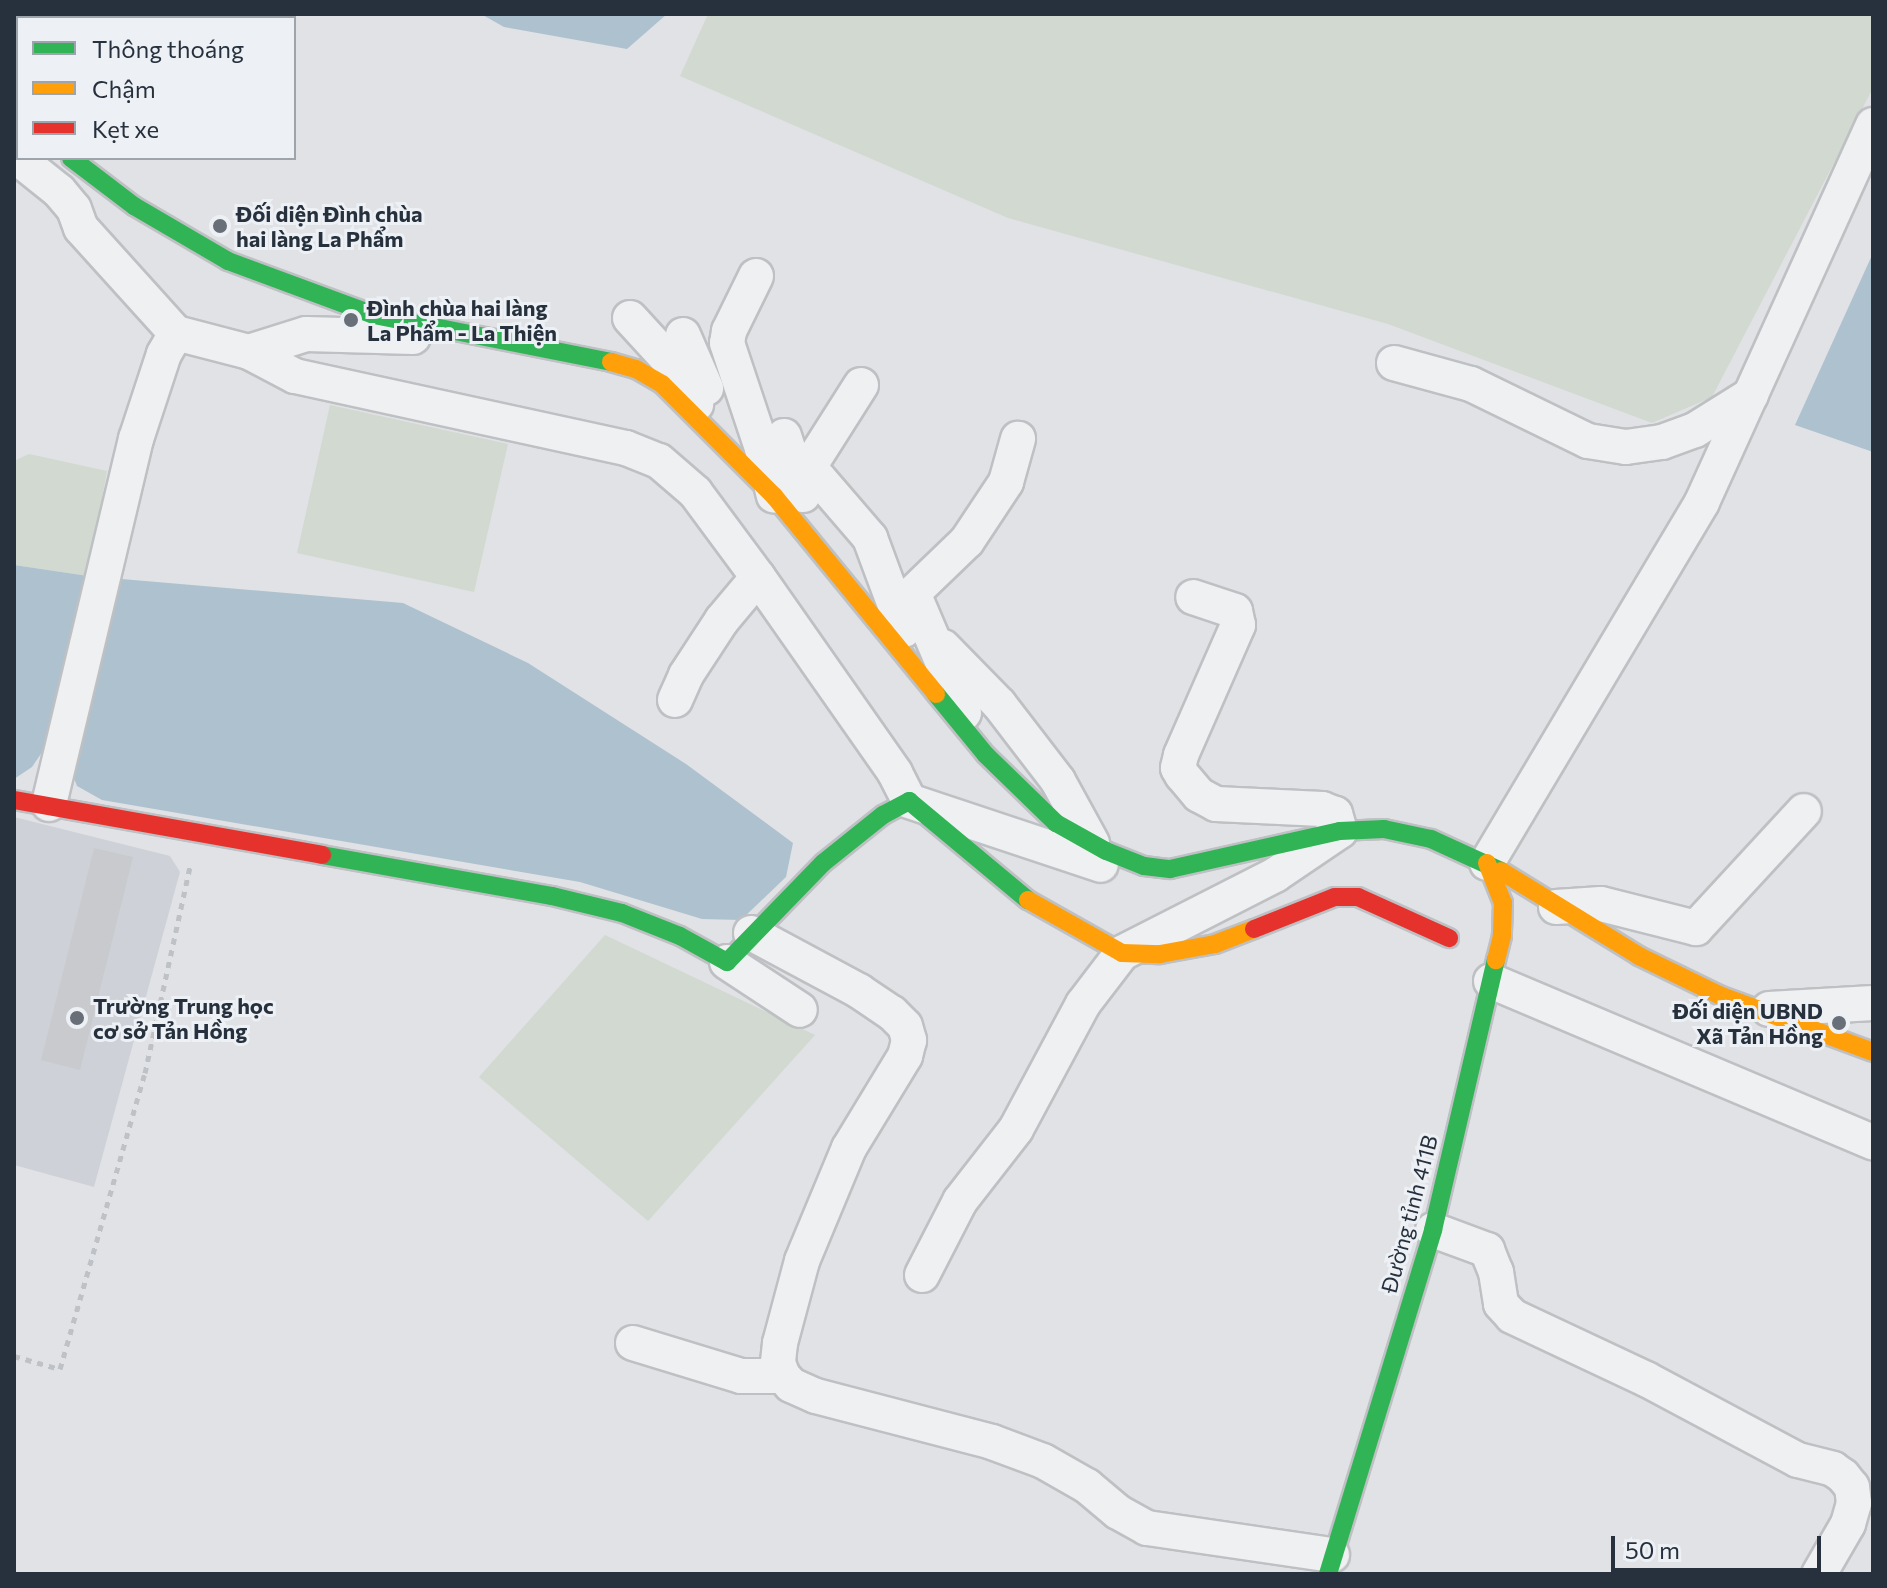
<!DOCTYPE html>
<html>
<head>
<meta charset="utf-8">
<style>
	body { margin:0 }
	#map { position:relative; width:1887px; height:1588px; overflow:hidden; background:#e0e2e5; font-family:Commissioner,sans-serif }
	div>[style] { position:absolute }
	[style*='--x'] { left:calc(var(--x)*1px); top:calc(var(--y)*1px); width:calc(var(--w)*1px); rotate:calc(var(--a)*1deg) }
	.built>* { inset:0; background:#ced2d8 }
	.green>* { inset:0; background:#d1d9d0 }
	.water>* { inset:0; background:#aec1cf }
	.building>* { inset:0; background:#c8cacd }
	.path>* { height:5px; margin-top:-2.5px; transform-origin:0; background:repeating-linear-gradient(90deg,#bec1c5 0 6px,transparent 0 12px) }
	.roads { filter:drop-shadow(2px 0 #bec0c3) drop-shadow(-2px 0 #bec0c3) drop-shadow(0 2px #bec0c3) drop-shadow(0 -2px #bec0c3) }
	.street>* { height:34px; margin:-17px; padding:0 17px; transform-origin:17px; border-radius:17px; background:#eff0f1 }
	.fast>* { height:18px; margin:-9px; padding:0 9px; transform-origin:9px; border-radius:9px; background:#30b455 }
	.slow>* { height:18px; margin:-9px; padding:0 9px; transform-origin:9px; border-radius:9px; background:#ff9f0a }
	.jam>* { height:18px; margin:-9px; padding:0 9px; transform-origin:9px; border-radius:9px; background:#e5322d }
	.dots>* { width:22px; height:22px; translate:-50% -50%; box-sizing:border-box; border:4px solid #edf1f5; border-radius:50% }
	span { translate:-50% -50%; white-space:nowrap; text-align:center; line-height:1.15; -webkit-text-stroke:6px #edf1f5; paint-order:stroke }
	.poi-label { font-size:22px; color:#27313d; font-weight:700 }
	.left { translate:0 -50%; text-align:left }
	.right { translate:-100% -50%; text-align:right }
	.street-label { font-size:22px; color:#27313d }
	.frame { position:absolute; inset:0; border:16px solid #27313d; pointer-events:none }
	.legend { position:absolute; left:16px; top:16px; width:280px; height:144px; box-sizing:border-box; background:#edf1f5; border:2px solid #9ea4ab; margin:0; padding:10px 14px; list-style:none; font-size:24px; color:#27313d }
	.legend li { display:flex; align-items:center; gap:16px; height:40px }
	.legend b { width:40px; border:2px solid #9ea4ab }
	.scale { position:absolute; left:1611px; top:1536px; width:210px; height:36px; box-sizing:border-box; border:4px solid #27313d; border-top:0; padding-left:10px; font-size:24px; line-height:28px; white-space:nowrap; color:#27313d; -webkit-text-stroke:6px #edf1f5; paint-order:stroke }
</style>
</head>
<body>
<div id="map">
	<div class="built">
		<div style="clip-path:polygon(14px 817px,170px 856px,180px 872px,94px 1187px,14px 1165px)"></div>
	</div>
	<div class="green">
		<div style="clip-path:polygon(708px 14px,1873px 14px,1873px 88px,1712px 397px,1652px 423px,1388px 324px,1008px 218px,680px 76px)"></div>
		<div style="clip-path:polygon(330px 405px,508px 444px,474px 592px,297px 553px)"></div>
		<div style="clip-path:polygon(29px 454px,107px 471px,88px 576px,14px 565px,14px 461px)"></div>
		<div style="clip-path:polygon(605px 935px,815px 1035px,648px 1221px,479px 1077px)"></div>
	</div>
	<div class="water">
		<div style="clip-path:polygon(481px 14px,667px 14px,627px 49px,504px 27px)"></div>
		<div style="clip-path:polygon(1873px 253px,1873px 452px,1795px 425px)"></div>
		<div style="clip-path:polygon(14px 565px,88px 576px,47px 745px,32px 767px,14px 779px)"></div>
		<div style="clip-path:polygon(110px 578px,403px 603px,528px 663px,686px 764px,793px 843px,786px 877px,741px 920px,702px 919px,580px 882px,102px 800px,77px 786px,68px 763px)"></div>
	</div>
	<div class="building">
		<div style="clip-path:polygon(94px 848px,133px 857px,80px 1070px,41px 1060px)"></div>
	</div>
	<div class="path">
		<div style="--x:14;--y:1356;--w:48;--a:15.8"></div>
		<div style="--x:60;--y:1369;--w:308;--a:-74"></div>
		<div style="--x:145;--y:1073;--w:212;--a:-77.7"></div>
	</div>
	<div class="roads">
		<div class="street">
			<div style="--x:14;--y:155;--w:58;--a:38.7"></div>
			<div style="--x:59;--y:191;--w:23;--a:50"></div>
			<div style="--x:74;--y:209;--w:20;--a:70"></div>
			<div style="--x:81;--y:228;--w:142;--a:47.9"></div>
			<div style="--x:756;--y:276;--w:61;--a:116.1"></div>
			<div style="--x:729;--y:331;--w:12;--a:99"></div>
			<div style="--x:727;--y:343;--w:111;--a:71.6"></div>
			<div style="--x:762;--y:448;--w:49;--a:76"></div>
			<div style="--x:630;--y:318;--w:80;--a:47.5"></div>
			<div style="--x:684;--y:377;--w:30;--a:66"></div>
			<div style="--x:683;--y:335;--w:58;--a:66.5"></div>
			<div style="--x:413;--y:337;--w:107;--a:-178.4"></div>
			<div style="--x:306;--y:334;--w:60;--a:162.5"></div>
			<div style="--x:249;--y:352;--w:52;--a:27.6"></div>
			<div style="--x:295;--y:376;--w:339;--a:12.3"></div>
			<div style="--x:626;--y:448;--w:35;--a:22"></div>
			<div style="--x:659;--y:461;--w:48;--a:40.7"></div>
			<div style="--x:695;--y:492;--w:106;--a:53.5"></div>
			<div style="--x:758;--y:577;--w:239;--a:55"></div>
			<div style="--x:895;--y:773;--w:31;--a:63"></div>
			<div style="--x:909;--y:801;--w:202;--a:18.4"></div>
			<div style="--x:1394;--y:363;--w:80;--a:15.3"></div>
			<div style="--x:1471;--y:384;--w:130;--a:26"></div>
			<div style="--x:1588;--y:441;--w:38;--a:9"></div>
			<div style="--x:1626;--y:447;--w:36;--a:-8"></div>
			<div style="--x:1662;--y:442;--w:35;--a:-20"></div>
			<div style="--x:1695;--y:430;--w:66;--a:-32"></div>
			<div style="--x:861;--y:385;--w:97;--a:122.4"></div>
			<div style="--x:809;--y:467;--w:94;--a:49.3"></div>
			<div style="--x:870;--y:538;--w:98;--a:69.7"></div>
			<div style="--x:784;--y:436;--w:62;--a:72.1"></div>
			<div style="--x:943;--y:647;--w:80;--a:45.5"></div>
			<div style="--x:999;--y:704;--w:97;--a:52.5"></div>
			<div style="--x:1058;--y:781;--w:71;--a:61.3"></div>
			<div style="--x:675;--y:700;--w:27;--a:-66"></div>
			<div style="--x:686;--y:675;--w:66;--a:-56.8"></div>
			<div style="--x:722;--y:620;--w:56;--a:-50.1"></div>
			<div style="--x:964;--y:713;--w:130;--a:-113"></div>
			<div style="--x:913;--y:593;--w:75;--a:-43.9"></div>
			<div style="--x:967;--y:541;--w:71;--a:-56.5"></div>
			<div style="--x:1006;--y:482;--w:45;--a:-74.4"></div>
			<div style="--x:49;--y:804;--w:375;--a:-76.6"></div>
			<div style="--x:136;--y:439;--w:89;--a:-71.8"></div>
			<div style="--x:164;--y:354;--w:24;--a:-60"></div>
			<div style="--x:176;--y:333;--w:75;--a:14.6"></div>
			<div style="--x:1487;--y:863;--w:420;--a:-59.2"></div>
			<div style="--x:1702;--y:502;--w:414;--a:-65.6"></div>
			<div style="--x:1556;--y:907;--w:45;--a:-3.8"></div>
			<div style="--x:1601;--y:904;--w:98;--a:14.2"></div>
			<div style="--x:1696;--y:928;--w:159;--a:-47.3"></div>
			<div style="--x:751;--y:933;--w:123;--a:28.2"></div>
			<div style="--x:859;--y:991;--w:40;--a:34"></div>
			<div style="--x:892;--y:1013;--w:18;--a:45"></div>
			<div style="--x:905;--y:1026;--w:15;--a:74"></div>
			<div style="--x:909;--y:1040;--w:16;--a:104"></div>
			<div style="--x:905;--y:1056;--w:108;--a:121.3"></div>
			<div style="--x:849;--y:1148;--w:122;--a:112.6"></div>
			<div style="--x:802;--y:1261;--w:85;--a:105"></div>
			<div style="--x:780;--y:1343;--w:20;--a:96"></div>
			<div style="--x:778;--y:1363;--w:14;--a:69"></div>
			<div style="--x:783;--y:1376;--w:12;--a:48"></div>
			<div style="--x:791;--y:1385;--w:27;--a:24"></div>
			<div style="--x:816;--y:1396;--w:182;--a:14.6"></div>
			<div style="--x:992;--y:1442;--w:54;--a:20.4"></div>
			<div style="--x:1043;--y:1461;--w:51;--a:29.6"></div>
			<div style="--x:1087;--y:1486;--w:40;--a:40"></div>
			<div style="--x:1118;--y:1512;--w:33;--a:29"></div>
			<div style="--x:1147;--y:1528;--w:187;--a:8.3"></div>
			<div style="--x:727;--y:962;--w:87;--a:33.3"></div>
			<div style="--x:1491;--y:981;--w:415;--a:22.9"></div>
			<div style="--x:1769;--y:1009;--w:104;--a:-3.3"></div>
			<div style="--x:1433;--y:1230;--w:58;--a:20.3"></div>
			<div style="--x:1487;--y:1250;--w:24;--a:68"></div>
			<div style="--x:1496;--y:1272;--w:32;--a:81"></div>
			<div style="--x:1501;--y:1304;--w:16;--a:47"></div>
			<div style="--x:1512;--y:1316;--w:148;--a:25.2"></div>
			<div style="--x:1646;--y:1379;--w:172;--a:28.1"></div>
			<div style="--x:1798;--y:1460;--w:36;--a:14"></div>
			<div style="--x:1833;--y:1469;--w:12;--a:35"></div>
			<div style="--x:1843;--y:1476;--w:14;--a:51"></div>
			<div style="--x:1852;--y:1487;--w:16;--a:83"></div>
			<div style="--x:1854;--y:1503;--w:22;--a:106"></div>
			<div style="--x:1848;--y:1524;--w:58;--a:120.1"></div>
			<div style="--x:922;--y:1275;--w:83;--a:-62.8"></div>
			<div style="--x:960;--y:1201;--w:91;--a:-52.1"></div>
			<div style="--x:1016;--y:1129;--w:142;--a:-61.8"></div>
			<div style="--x:1083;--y:1004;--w:64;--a:-52.6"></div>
			<div style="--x:1122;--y:953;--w:172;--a:-27"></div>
			<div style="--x:1275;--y:875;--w:78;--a:-34.1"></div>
			<div style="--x:1340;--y:831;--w:18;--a:-106"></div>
			<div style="--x:1335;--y:814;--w:14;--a:-159"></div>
			<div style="--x:1322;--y:809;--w:106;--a:-177.3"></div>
			<div style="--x:1216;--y:804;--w:19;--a:-152"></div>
			<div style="--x:1199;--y:795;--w:26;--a:-130"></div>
			<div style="--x:1182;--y:775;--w:8;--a:-120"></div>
			<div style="--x:1178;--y:768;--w:13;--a:-77"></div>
			<div style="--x:1181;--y:755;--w:142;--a:-66.3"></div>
			<div style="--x:1238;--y:625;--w:14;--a:-102"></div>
			<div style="--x:1235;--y:611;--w:44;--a:-161.6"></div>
			<div style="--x:633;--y:1343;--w:113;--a:17"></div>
			<div style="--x:741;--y:1376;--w:42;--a:0"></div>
		</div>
		<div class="fast">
			<div style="--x:14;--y:118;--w:5;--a:37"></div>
			<div style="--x:71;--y:158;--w:79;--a:37.3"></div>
			<div style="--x:134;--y:206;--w:109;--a:30.3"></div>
			<div style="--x:228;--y:261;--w:156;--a:20.3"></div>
			<div style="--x:374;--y:315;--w:242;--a:11.2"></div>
			<div style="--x:936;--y:694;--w:79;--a:50.7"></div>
			<div style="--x:986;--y:755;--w:98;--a:44.2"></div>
			<div style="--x:1056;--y:823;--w:57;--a:29.2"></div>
			<div style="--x:1106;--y:851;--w:41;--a:21.5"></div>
			<div style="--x:1144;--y:866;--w:26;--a:7"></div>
			<div style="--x:1170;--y:869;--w:174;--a:-12.6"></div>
			<div style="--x:1340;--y:831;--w:44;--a:-2.6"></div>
			<div style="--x:1384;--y:829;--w:48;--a:12"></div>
			<div style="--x:1431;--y:839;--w:77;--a:24.6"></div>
			<div style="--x:322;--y:855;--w:234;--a:10.1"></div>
			<div style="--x:552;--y:896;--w:72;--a:13.7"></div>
			<div style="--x:622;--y:913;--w:62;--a:21.6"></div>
			<div style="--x:680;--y:936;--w:54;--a:29"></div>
			<div style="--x:727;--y:962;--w:138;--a:-45.9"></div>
			<div style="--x:823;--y:863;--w:77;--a:-38.7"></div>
			<div style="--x:883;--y:815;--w:30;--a:-28"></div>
			<div style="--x:909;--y:801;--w:155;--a:39.8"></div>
			<div style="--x:1328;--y:1574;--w:360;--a:-73"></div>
			<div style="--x:1433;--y:1230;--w:277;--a:-76.9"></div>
		</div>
		<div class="slow">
			<div style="--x:611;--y:362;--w:26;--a:16"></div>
			<div style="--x:636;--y:369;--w:30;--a:30"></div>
			<div style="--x:662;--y:384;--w:158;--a:45"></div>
			<div style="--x:774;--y:496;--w:256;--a:50.7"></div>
			<div style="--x:1487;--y:863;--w:43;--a:68.2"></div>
			<div style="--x:1503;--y:903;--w:33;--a:92"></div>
			<div style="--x:1502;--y:936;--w:25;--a:104"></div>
			<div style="--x:1501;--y:871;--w:162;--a:31.6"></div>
			<div style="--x:1639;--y:956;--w:89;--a:26"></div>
			<div style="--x:1719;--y:995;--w:164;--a:20.3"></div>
			<div style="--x:1028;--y:900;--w:108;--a:29.4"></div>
			<div style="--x:1122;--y:953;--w:38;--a:2"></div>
			<div style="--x:1160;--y:954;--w:56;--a:-10.3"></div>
			<div style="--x:1215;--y:944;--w:42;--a:-21"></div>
		</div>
		<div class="jam">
			<div style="--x:14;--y:800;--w:313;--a:10.1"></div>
			<div style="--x:1254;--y:929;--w:87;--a:-21.6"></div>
			<div style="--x:1335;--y:897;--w:23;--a:0"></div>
			<div style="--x:1358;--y:897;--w:100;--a:24.3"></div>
		</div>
	</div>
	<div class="dots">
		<div style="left:220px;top:226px;background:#686f78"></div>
		<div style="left:351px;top:320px;background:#686f78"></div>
		<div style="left:77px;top:1018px;background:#686f78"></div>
		<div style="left:1839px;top:1023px;background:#686f78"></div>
	</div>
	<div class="poi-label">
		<span class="left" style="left:236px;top:226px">Đối diện Đình chùa<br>hai làng La Phẩm</span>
		<span class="left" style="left:367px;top:320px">Đình chùa hai làng<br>La Phẩm - La Thiện</span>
		<span class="left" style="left:93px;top:1018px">Trường Trung học<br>cơ sở Tản Hồng</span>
		<span class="right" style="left:1823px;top:1023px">Đối diện UBND<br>Xã Tản Hồng</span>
	</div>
	<div class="street-label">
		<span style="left:1409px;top:1214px;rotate:-75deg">Đường tỉnh 411B</span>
	</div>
	<div class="frame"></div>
	<ul class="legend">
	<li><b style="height:10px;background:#30b455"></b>Thông thoáng</li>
	<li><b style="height:10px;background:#ff9f0a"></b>Chậm</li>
	<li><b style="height:10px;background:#e5322d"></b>Kẹt xe</li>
	</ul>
	<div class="scale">50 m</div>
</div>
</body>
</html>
